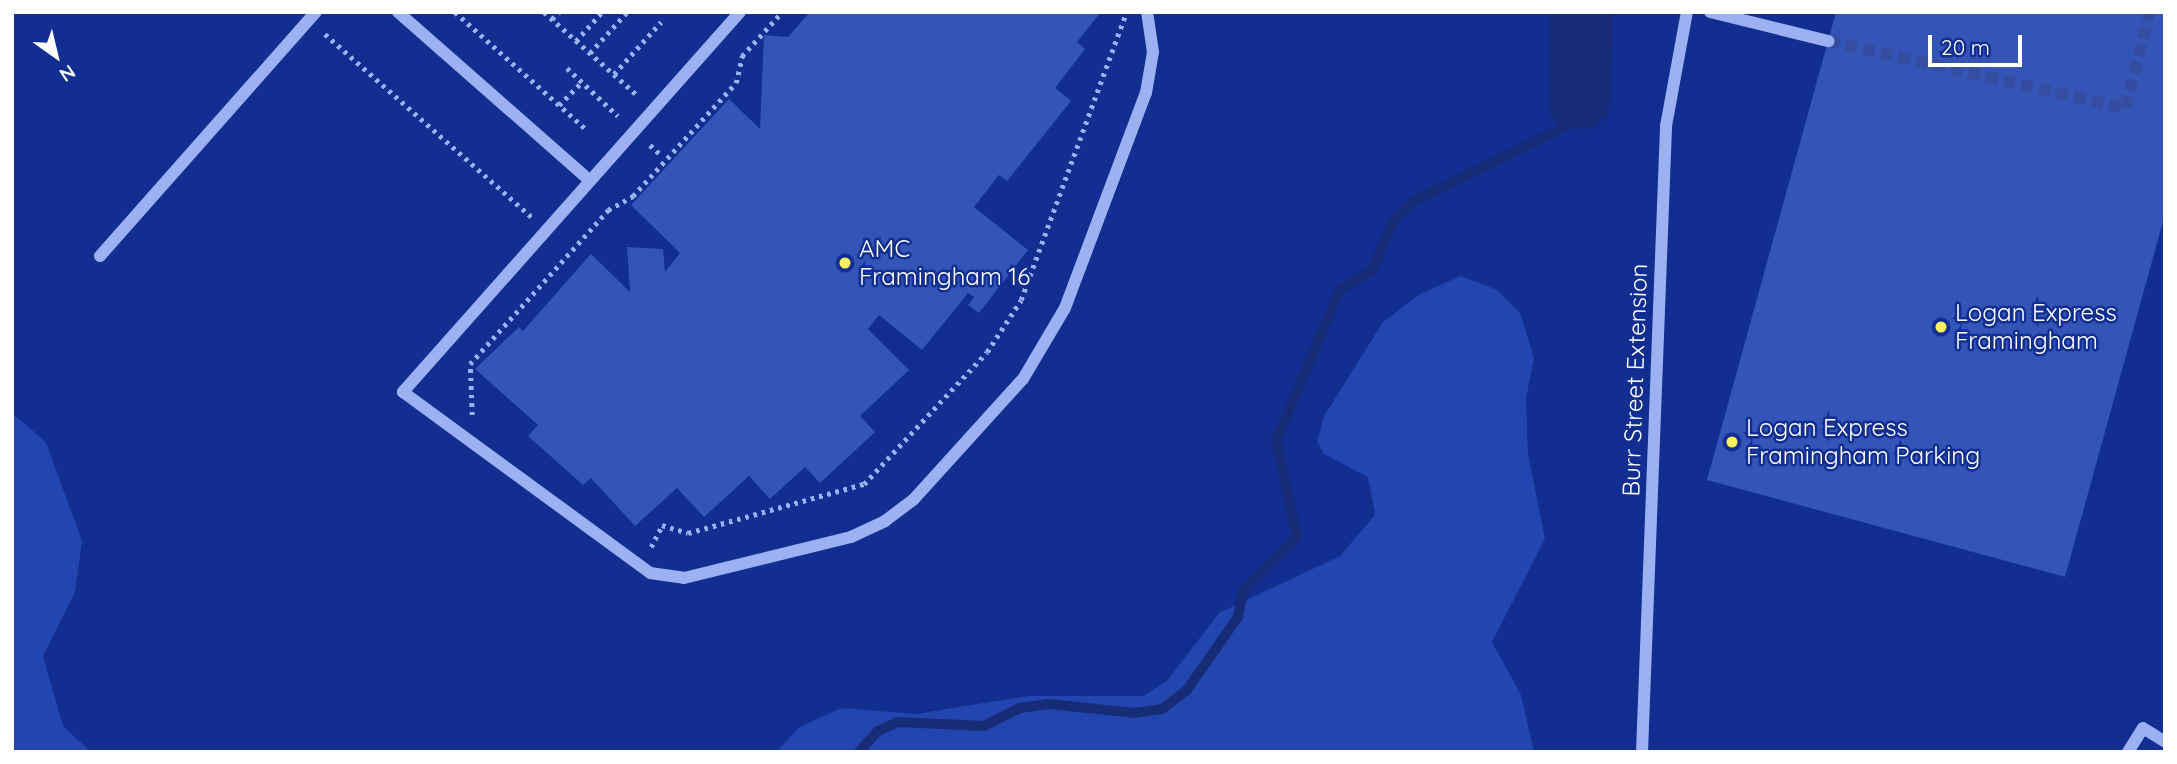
<!DOCTYPE html>
<html>
<head>
<meta charset="utf-8">
<style>
	body { margin:0 }
	#map { position:relative; width:2177px; height:764px; overflow:hidden; background:#112e90; font-family:Quicksand,sans-serif }
	div>[style] { position:absolute }
	[style*='--x'] { left:calc(var(--x)*1px); top:calc(var(--y)*1px); width:calc(var(--w)*1px); rotate:calc(var(--a)*1deg) }
	.green>* { inset:0; background:#2345b0 }
	.water>* { inset:0; background:#172c77 }
	.stream>* { height:10px; margin:-5px; padding:0 5px; transform-origin:5px; border-radius:5px; background:#172c77 }
	.building>* { inset:0; background:#3554b8 }
	.minor-tunnel>* { height:12px; margin-top:-6px; transform-origin:0; background:repeating-linear-gradient(90deg,#354da1 0 12px,transparent 0 18px) }
	.path>* { height:4.5px; margin-top:-2.25px; transform-origin:0; background:repeating-linear-gradient(90deg,#9cb1f2 0 3.5px,transparent 0 8.5px) }
	.minor>* { height:12px; margin:-6px; padding:0 6px; transform-origin:6px; border-radius:6px; background:#9cb1f2 }
	.dots>* { width:19px; height:19px; translate:-50% -50%; box-sizing:border-box; border:4px solid #112e90; border-radius:50% }
	span { translate:-50% -50%; white-space:nowrap; text-align:center; line-height:1.15; -webkit-text-stroke:5px #112e90; paint-order:stroke }
	.poi-label { font-size:24px; color:#fff }
	.left { translate:0 -50%; text-align:left }
	.street-label { font-size:24px; color:#fff }
	.frame { position:absolute; inset:0; border:14px solid #fff; pointer-events:none }
	.north { position:absolute; left:21px; top:21px; width:70px; height:70px; -webkit-text-stroke:5px #112e90; paint-order:stroke; rotate:146deg; font-size:19px; font-weight:700; line-height:28px; text-align:center; color:#fff }
	.north::after { content:''; display:block; margin:auto; width:24px; height:32px; background:#fff; clip-path:polygon(50% 0,100% 100%,50% 72%,0 100%) }
	.scale { position:absolute; left:1928px; top:35px; width:94px; height:32px; box-sizing:border-box; border:4px solid #fff; border-top:0; padding-left:9px; font-size:21px; line-height:24px; white-space:nowrap; color:#fff; -webkit-text-stroke:5px #112e90; paint-order:stroke }
</style>
</head>
<body>
<div id="map">
	<div class="green">
		<div style="clip-path:polygon(1461px 276px,1497px 290px,1520px 313px,1534px 358px,1526px 398px,1528px 454px,1545px 539px,1492px 642px,1521px 695px,1534px 752px,776px 752px,800px 727px,841px 708px,916px 714px,1028px 696px,1143px 696px,1167px 681px,1219px 613px,1340px 556px,1375px 515px,1368px 477px,1324px 454px,1317px 442px,1324px 416px,1383px 322px,1420px 294px)"></div>
		<div style="clip-path:polygon(12px 413px,46px 442px,82px 541px,75px 592px,43px 656px,63px 726px,91px 752px,12px 752px)"></div>
	</div>
	<div class="water">
		<div style="clip-path:polygon(1549px 12px,1613px 12px,1610px 102px,1606px 118px,1593px 128px,1561px 129px,1550px 116px)"></div>
	</div>
	<div class="stream">
		<div style="--x:859;--y:752;--w:28;--a:-48"></div>
		<div style="--x:878;--y:731;--w:22;--a:-24"></div>
		<div style="--x:898;--y:722;--w:86;--a:2.7"></div>
		<div style="--x:984;--y:726;--w:40;--a:-26.6"></div>
		<div style="--x:1020;--y:708;--w:29;--a:-8"></div>
		<div style="--x:1049;--y:704;--w:85;--a:6"></div>
		<div style="--x:1134;--y:713;--w:28;--a:-8"></div>
		<div style="--x:1162;--y:709;--w:31;--a:-37"></div>
		<div style="--x:1187;--y:690;--w:89;--a:-55.1"></div>
		<div style="--x:1238;--y:617;--w:26;--a:-79"></div>
		<div style="--x:1243;--y:591;--w:76;--a:-45"></div>
		<div style="--x:1297;--y:537;--w:98;--a:-102.3"></div>
		<div style="--x:1276;--y:441;--w:165;--a:-67.2"></div>
		<div style="--x:1340;--y:289;--w:35;--a:-29"></div>
		<div style="--x:1371;--y:272;--w:57;--a:-66.1"></div>
		<div style="--x:1394;--y:220;--w:28;--a:-44"></div>
		<div style="--x:1414;--y:201;--w:164;--a:-26.1"></div>
	</div>
	<div class="building">
		<div style="clip-path:polygon(810px 12px,1101px 12px,1077px 42px,1085px 49px,1055px 88px,1071px 101px,1007px 181px,999px 175px,974px 207px,1028px 250px,979px 313px,968px 305px,974px 297px,968px 293px,922px 350px,879px 315px,868px 329px,909px 370px,860px 416px,875px 432px,820px 483px,805px 467px,770px 499px,749px 476px,704px 517px,677px 488px,635px 526px,591px 478px,583px 485px,528px 436px,538px 425px,475px 369px,519px 327px,523px 331px,591px 254px,630px 292px,627px 247px,663px 249px,665px 272px,680px 253px,631px 205px,729px 99px,760px 129px,764px 35px,788px 37px)"></div>
		<div style="clip-path:polygon(1836px 12px,2165px 12px,2165px 214px,2065px 577px,1707px 480px)"></div>
	</div>
	<div class="minor-tunnel">
		<div style="--x:1828;--y:41;--w:304;--a:12.7"></div>
		<div style="--x:2125;--y:108;--w:99;--a:-75.4"></div>
	</div>
	<div class="path">
		<div style="--x:455;--y:12;--w:176;--a:41.8"></div>
		<div style="--x:544;--y:12;--w:123;--a:41.7"></div>
		<div style="--x:552;--y:19;--w:10;--a:-45"></div>
		<div style="--x:325;--y:34;--w:276;--a:41.5"></div>
		<div style="--x:576;--y:41;--w:39;--a:-48"></div>
		<div style="--x:590;--y:53;--w:55;--a:-47.9"></div>
		<div style="--x:567;--y:68;--w:70;--a:43.3"></div>
		<div style="--x:614;--y:74;--w:70;--a:-47.9"></div>
		<div style="--x:559;--y:105;--w:33;--a:-45"></div>
		<div style="--x:650;--y:145;--w:13;--a:42"></div>
		<div style="--x:472;--y:415;--w:51;--a:-92.2"></div>
		<div style="--x:470;--y:364;--w:207;--a:-48.1"></div>
		<div style="--x:608;--y:210;--w:29;--a:-29"></div>
		<div style="--x:633;--y:196;--w:153;--a:-47.7"></div>
		<div style="--x:736;--y:83;--w:28;--a:-77"></div>
		<div style="--x:742;--y:56;--w:59;--a:-47.7"></div>
		<div style="--x:651;--y:547;--w:25;--a:-63"></div>
		<div style="--x:662;--y:525;--w:27;--a:17"></div>
		<div style="--x:688;--y:533;--w:183;--a:-15.6"></div>
		<div style="--x:864;--y:484;--w:180;--a:-47"></div>
		<div style="--x:987;--y:352;--w:62;--a:-56.8"></div>
		<div style="--x:1021;--y:300;--w:302;--a:-69.9"></div>
	</div>
	<div class="minor">
		<div style="--x:398;--y:12;--w:254;--a:41.3"></div>
		<div style="--x:740;--y:12;--w:508;--a:131.57"></div>
		<div style="--x:403;--y:392;--w:306;--a:36.2"></div>
		<div style="--x:650;--y:573;--w:34;--a:8"></div>
		<div style="--x:684;--y:578;--w:172;--a:-13.8"></div>
		<div style="--x:851;--y:537;--w:38;--a:-25"></div>
		<div style="--x:885;--y:521;--w:36;--a:-37"></div>
		<div style="--x:914;--y:499;--w:162;--a:-47.8"></div>
		<div style="--x:1023;--y:379;--w:82;--a:-59.4"></div>
		<div style="--x:1065;--y:308;--w:230;--a:-69.4"></div>
		<div style="--x:1146;--y:93;--w:42;--a:-80.3"></div>
		<div style="--x:1153;--y:52;--w:40;--a:-98.5"></div>
		<div style="--x:1710;--y:12;--w:122;--a:13.8"></div>
		<div style="--x:100;--y:256;--w:326;--a:-48.5"></div>
		<div style="--x:1642;--y:752;--w:626;--a:-87.8"></div>
		<div style="--x:1666;--y:126;--w:116;--a:-79.6"></div>
		<div style="--x:2128;--y:752;--w:28;--a:-58"></div>
		<div style="--x:2143;--y:728;--w:26;--a:32"></div>
	</div>
	<div class="dots">
		<div style="left:845px;top:263px;background:#fff35d"></div>
		<div style="left:1941px;top:327px;background:#fff35d"></div>
		<div style="left:1732px;top:442px;background:#fff35d"></div>
	</div>
	<div class="poi-label">
		<span class="left" style="left:859px;top:263px">AMC<br>Framingham 16</span>
		<span class="left" style="left:1955px;top:327px">Logan Express<br>Framingham</span>
		<span class="left" style="left:1746px;top:442px">Logan Express<br>Framingham Parking</span>
	</div>
	<div class="street-label">
		<span style="left:1635px;top:380px;rotate:-88deg">Burr Street Extension</span>
	</div>
	<div class="frame"></div>
	<div class="north">N</div>
	<div class="scale">20 m</div>
</div>
</body>
</html>
